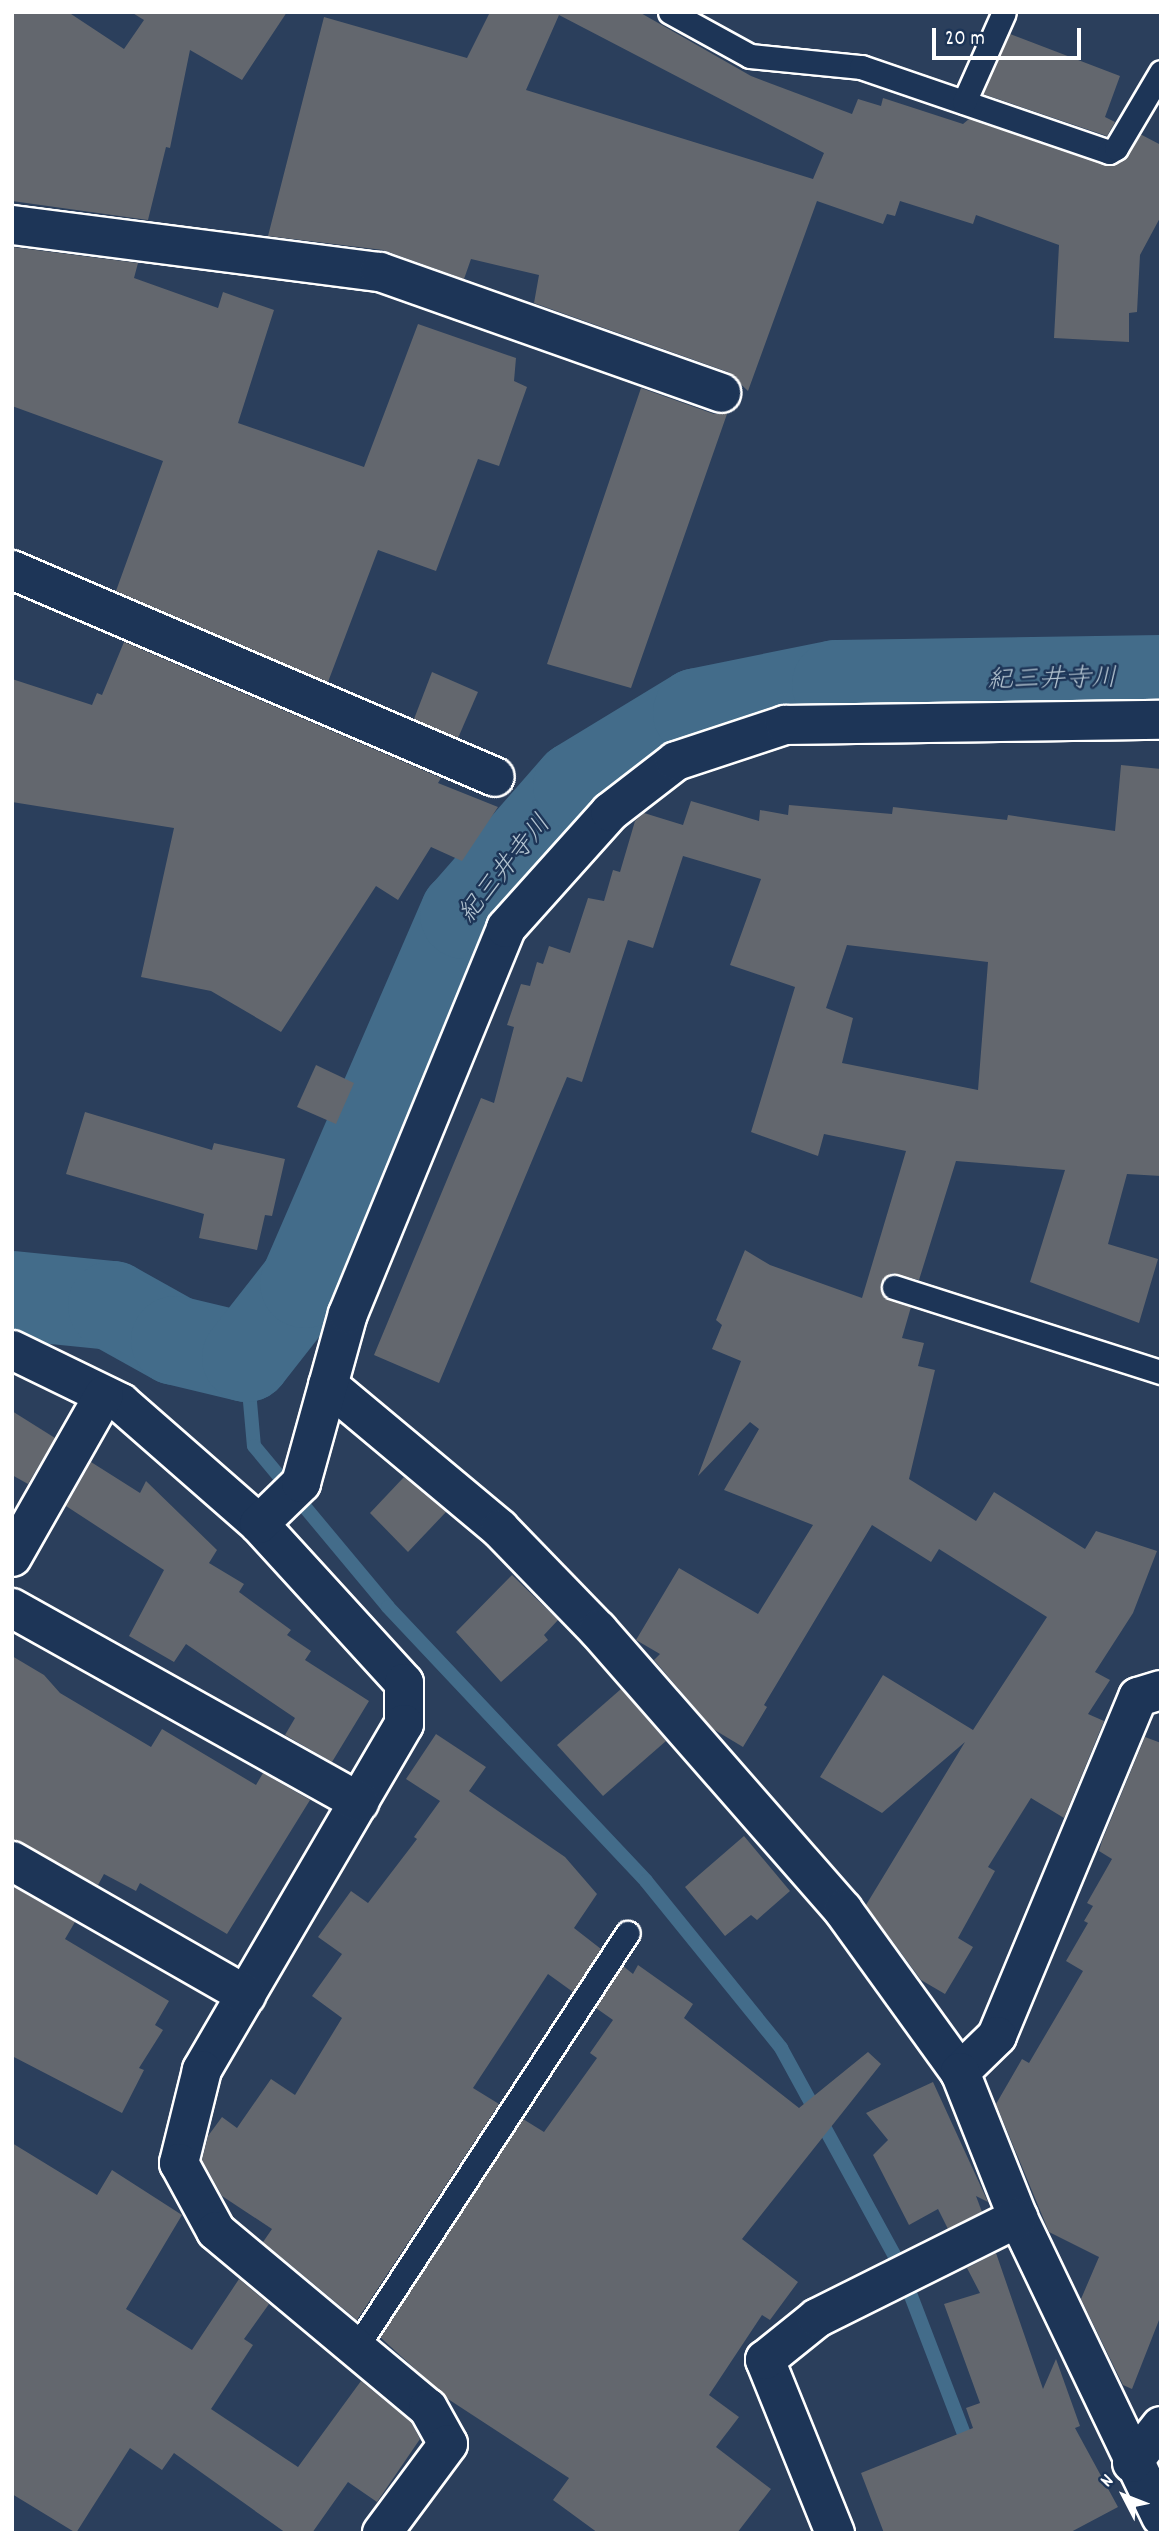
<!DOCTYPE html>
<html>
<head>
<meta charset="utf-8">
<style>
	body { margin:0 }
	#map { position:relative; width:1173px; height:2545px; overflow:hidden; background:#2b3f5c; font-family:Dekko,"Klee One",sans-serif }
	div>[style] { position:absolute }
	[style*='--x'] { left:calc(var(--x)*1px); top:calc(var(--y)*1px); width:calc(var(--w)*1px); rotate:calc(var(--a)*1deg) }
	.stream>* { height:14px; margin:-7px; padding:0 7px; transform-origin:7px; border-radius:7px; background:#436c8a }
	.river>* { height:89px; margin:-44.5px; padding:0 44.5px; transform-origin:44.5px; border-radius:44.5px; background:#436c8a }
	.building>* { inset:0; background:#63676e }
	.roads { filter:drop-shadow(2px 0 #fff) drop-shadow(-2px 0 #fff) drop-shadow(0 2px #fff) drop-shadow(0 -2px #fff) }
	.lane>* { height:23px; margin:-11.5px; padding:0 11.5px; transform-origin:11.5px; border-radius:11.5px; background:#1d3557 }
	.street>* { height:38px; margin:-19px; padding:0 19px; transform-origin:19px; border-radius:19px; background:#1d3557 }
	span { translate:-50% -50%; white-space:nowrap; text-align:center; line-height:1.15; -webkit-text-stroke:5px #1d3557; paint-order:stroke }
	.water-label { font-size:26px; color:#b4c4d0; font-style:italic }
	.frame { position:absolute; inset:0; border:14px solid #fff; pointer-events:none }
	.north { position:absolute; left:1089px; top:2461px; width:70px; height:70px; -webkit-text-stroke:5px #1d3557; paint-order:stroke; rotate:312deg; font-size:19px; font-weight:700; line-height:28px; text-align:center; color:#fff }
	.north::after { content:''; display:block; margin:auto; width:24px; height:32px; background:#fff; clip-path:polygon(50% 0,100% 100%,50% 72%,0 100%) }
	.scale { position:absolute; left:932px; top:28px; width:149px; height:32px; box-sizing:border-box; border:4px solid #fff; border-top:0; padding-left:9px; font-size:21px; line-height:24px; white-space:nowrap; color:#fff; -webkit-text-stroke:5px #1d3557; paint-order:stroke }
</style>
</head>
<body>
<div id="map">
	<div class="stream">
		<div style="--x:246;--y:1357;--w:89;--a:84.9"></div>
		<div style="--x:254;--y:1446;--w:209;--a:50.2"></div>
		<div style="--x:388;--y:1607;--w:376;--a:46.7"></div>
		<div style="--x:646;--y:1881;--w:215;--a:51"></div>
		<div style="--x:781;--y:2048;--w:244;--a:61.3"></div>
		<div style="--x:898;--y:2262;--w:201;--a:69"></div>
	</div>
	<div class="river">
		<div style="--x:12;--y:1295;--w:100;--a:5.7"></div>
		<div style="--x:112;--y:1305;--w:72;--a:29.1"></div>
		<div style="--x:175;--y:1340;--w:73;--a:13.5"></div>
		<div style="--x:246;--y:1357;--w:94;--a:-51.9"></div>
		<div style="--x:304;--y:1283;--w:402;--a:-66.6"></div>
		<div style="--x:464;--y:914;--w:171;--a:-48.8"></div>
		<div style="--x:577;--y:785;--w:140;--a:-31.3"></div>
		<div style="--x:697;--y:712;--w:142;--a:-11.4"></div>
		<div style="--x:836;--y:684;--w:325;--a:-0.9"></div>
	</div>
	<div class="building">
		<div style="clip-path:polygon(12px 12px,68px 12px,124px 49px,144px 20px,131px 12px,287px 12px,242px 80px,190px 50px,170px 148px,166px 147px,148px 220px,12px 201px)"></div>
		<div style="clip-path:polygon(evenodd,490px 12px,639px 12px,751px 76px,852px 114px,858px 99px,881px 106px,883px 98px,963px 124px,969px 119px,1105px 165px,1123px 160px,1140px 134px,1161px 145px,1161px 216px,1140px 255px,1137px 312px,1129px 313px,1129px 342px,1054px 338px,1059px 245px,976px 215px,973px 224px,900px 201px,895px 216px,887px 214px,883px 224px,817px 201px,748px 391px,728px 372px,534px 303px,539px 275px,471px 259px,464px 279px,383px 250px,268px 236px,324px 17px,467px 58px,490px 12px,559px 15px,824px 153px,813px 179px,526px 90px,559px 15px)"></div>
		<div style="clip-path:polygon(1010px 34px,1120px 76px,1105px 117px,1115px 122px,1107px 136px,983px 94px)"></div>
		<div style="clip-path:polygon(12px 247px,138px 263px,134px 278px,218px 308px,223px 292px,274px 310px,238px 423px,364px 467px,418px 324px,516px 358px,514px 381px,527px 387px,499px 466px,478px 459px,436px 571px,378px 550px,328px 682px,116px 591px,163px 461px,12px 406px)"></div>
		<div style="clip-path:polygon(641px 388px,714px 414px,727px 414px,631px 688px,547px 664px)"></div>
		<div style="clip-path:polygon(124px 642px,441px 778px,438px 783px,498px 807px,462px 861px,431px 847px,398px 900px,376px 886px,281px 1032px,211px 991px,141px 977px,174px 828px,12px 802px,12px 679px,92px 705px,97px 693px,102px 695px)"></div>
		<div style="clip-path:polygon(432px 672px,478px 692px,458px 738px,414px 719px)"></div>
		<div style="clip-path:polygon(evenodd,1121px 765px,1161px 769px,1161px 1176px,1127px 1174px,1108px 1244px,1158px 1259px,1139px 1323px,1030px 1282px,1065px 1170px,956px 1161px,919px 1280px,892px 1273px,881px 1283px,884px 1297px,911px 1307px,902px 1338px,924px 1343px,918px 1366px,935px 1370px,909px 1479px,976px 1521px,994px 1492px,1085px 1549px,1096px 1531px,1157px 1551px,1133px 1613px,1095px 1672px,1110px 1680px,1088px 1714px,1104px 1721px,1064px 1818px,1031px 1798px,988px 1867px,995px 1871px,958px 1938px,973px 1947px,945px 1994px,921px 1980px,866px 1905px,965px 1742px,882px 1813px,820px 1777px,883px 1675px,973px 1730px,1047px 1617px,939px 1549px,931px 1562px,872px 1525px,764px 1705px,767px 1707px,743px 1747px,713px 1729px,654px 1660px,660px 1654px,636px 1640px,679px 1568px,758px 1614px,813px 1525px,724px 1490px,759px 1429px,750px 1422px,698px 1476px,741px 1361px,712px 1349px,722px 1325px,716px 1320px,745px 1250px,770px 1265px,862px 1298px,906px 1151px,824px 1134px,818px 1156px,751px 1132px,795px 987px,730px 965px,761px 879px,683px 856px,653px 948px,628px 940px,582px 1082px,567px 1077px,439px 1383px,374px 1355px,481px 1098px,494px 1103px,514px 1027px,507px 1025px,521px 984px,530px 986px,537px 962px,543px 964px,549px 946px,570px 953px,588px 898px,604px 901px,613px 870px,620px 872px,635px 821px,644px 813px,683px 825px,691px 801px,759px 821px,760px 810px,788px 815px,789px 805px,892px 814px,893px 807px,1007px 820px,1008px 815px,1115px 831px,1121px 765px,847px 945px,988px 962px,978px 1090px,842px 1063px,853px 1018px,826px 1008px,847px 945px)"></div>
		<div style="clip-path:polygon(316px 1065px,354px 1083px,336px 1124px,297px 1107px)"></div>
		<div style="clip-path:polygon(85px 1112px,212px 1150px,214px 1143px,285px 1159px,272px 1216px,265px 1215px,257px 1250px,199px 1238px,204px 1214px,66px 1174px)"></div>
		<div style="clip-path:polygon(12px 1411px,55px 1438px,28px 1484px,12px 1475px)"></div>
		<div style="clip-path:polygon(91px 1462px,140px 1493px,146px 1481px,217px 1550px,209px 1563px,244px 1584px,239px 1592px,291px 1630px,287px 1635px,311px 1651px,305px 1660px,369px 1701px,332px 1762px,285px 1735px,295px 1718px,186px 1644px,174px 1662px,129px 1636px,164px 1570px,66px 1506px)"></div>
		<div style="clip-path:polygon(404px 1477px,446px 1512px,408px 1552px,370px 1513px)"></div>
		<div style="clip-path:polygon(512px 1575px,558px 1620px,544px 1635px,548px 1640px,501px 1682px,456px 1632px)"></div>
		<div style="clip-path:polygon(12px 1656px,44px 1675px,60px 1693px,151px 1747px,162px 1729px,256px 1785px,263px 1773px,310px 1800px,227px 1934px,140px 1883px,136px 1891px,104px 1874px,98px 1885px,12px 1839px)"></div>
		<div style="clip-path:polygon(621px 1689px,666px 1741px,603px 1796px,557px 1745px)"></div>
		<div style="clip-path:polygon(436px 1734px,486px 1767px,469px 1791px,565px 1857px,597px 1894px,574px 1928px,601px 1949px,573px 1992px,548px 1974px,473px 2088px,499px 2104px,357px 2320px,263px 2242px,272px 2229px,222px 2196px,202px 2160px,208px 2136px,222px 2117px,237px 2128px,271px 2079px,295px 2095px,342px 2018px,312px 1996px,342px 1954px,318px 1937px,351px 1891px,368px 1903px,417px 1839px,414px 1837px,440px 1801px,406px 1779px)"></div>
		<div style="clip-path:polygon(1145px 1737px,1161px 1743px,1161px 2315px,1132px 2389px,1123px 2385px,1081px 2299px,1099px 2257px,1049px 2232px,996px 2104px,1022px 2059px,1029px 2063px,1083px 1971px,1066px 1961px,1088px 1923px,1084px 1921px,1093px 1906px,1087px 1903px,1112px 1859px,1099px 1851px,1102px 1841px)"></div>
		<div style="clip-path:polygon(744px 1836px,790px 1891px,757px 1920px,751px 1915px,725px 1936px,685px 1887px)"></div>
		<div style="clip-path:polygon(12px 1886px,75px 1922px,65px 1939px,169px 2001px,155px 2025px,163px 2030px,139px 2068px,144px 2070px,122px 2113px,12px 2056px)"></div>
		<div style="clip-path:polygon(638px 1965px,693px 2004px,684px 2018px,799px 2108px,868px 2052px,881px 2064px,742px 2239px,798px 2282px,770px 2320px,762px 2315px,709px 2395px,739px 2417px,716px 2447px,771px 2489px,737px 2533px,598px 2533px,553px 2500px,569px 2478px,448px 2399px,380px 2337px,523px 2119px,544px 2132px,597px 2058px,590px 2053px,613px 2020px,596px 2008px,623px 1966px,633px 1974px)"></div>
		<div style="clip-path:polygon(933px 2082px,988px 2202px,976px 2196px,982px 2212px,948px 2229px,938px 2209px,909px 2225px,873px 2155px,888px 2140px,866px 2113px)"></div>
		<div style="clip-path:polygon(12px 2143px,97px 2195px,112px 2170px,182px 2215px,126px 2309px,192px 2350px,239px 2279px,269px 2304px,244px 2339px,253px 2345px,211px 2409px,298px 2467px,361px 2381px,411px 2422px,420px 2439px,377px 2502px,348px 2482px,312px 2533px,286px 2533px,174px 2453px,162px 2470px,130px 2448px,76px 2533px,12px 2494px)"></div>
		<div style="clip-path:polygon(996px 2253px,1043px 2389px,1056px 2359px,1080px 2426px,1075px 2428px,1118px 2507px,1069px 2533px,884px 2533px,861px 2473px,973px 2428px,966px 2408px,980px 2403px,944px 2304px,980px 2293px,967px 2268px)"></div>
	</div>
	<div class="roads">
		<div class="lane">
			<div style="--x:670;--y:12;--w:91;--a:28.8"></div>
			<div style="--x:750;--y:56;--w:112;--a:5.7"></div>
			<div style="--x:861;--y:67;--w:262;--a:18.9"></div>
			<div style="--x:1109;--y:152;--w:8;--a:-30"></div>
			<div style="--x:1116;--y:148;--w:88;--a:-59.4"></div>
			<div style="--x:964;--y:102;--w:98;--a:-66"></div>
			<div style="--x:894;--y:1287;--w:280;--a:17.7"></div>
			<div style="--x:356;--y:2348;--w:496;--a:-56.8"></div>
		</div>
		<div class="street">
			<div style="--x:12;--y:225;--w:371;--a:7.3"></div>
			<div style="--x:380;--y:272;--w:362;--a:19.5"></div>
			<div style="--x:12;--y:570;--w:525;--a:23.2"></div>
			<div style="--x:12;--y:1350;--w:121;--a:25.9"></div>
			<div style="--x:121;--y:1403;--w:184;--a:41.2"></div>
			<div style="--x:259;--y:1524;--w:215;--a:47.6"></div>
			<div style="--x:404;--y:1683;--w:41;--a:90"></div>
			<div style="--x:404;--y:1724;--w:401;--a:120.3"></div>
			<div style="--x:202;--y:2070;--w:96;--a:103.9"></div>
			<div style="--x:179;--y:2163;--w:77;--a:61.4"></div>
			<div style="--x:216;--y:2231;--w:276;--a:39.9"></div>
			<div style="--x:428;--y:2408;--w:41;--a:60.9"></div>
			<div style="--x:448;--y:2444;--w:111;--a:126.6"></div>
			<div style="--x:328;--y:1385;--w:224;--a:39.9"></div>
			<div style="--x:500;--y:1529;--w:141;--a:45.9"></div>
			<div style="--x:598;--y:1630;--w:372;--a:48.8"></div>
			<div style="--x:843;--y:1910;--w:200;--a:54.2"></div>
			<div style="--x:259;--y:1524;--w:59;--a:-44.3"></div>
			<div style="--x:301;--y:1483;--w:175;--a:-74.5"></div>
			<div style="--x:348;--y:1314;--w:417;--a:-67.7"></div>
			<div style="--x:506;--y:928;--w:156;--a:-48.1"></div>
			<div style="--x:610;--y:812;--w:83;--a:-37.7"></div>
			<div style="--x:676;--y:761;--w:115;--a:-18.3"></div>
			<div style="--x:785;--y:725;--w:376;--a:-0.8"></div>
			<div style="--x:12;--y:1557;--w:186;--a:-60.4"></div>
			<div style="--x:12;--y:1608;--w:398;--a:29.2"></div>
			<div style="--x:1161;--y:1690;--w:24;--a:163"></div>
			<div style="--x:1138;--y:1697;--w:367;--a:112.6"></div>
			<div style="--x:997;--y:2036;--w:52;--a:135.8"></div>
			<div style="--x:960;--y:2072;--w:157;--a:68.3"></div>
			<div style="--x:1018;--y:2218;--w:331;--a:64.4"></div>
			<div style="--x:12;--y:1861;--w:270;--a:29.8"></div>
			<div style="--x:1132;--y:2463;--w:47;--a:-51.9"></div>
			<div style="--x:835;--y:2533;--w:187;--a:-112"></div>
			<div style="--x:765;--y:2360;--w:67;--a:-38.9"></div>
			<div style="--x:817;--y:2318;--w:225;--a:-26.5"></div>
		</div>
	</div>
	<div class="water-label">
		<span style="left:1052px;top:681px;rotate:-1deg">紀三井寺川</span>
		<span style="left:506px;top:870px;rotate:-51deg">紀三井寺川</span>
	</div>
	<div class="frame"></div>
	<div class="north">N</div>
	<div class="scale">20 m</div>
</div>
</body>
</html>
